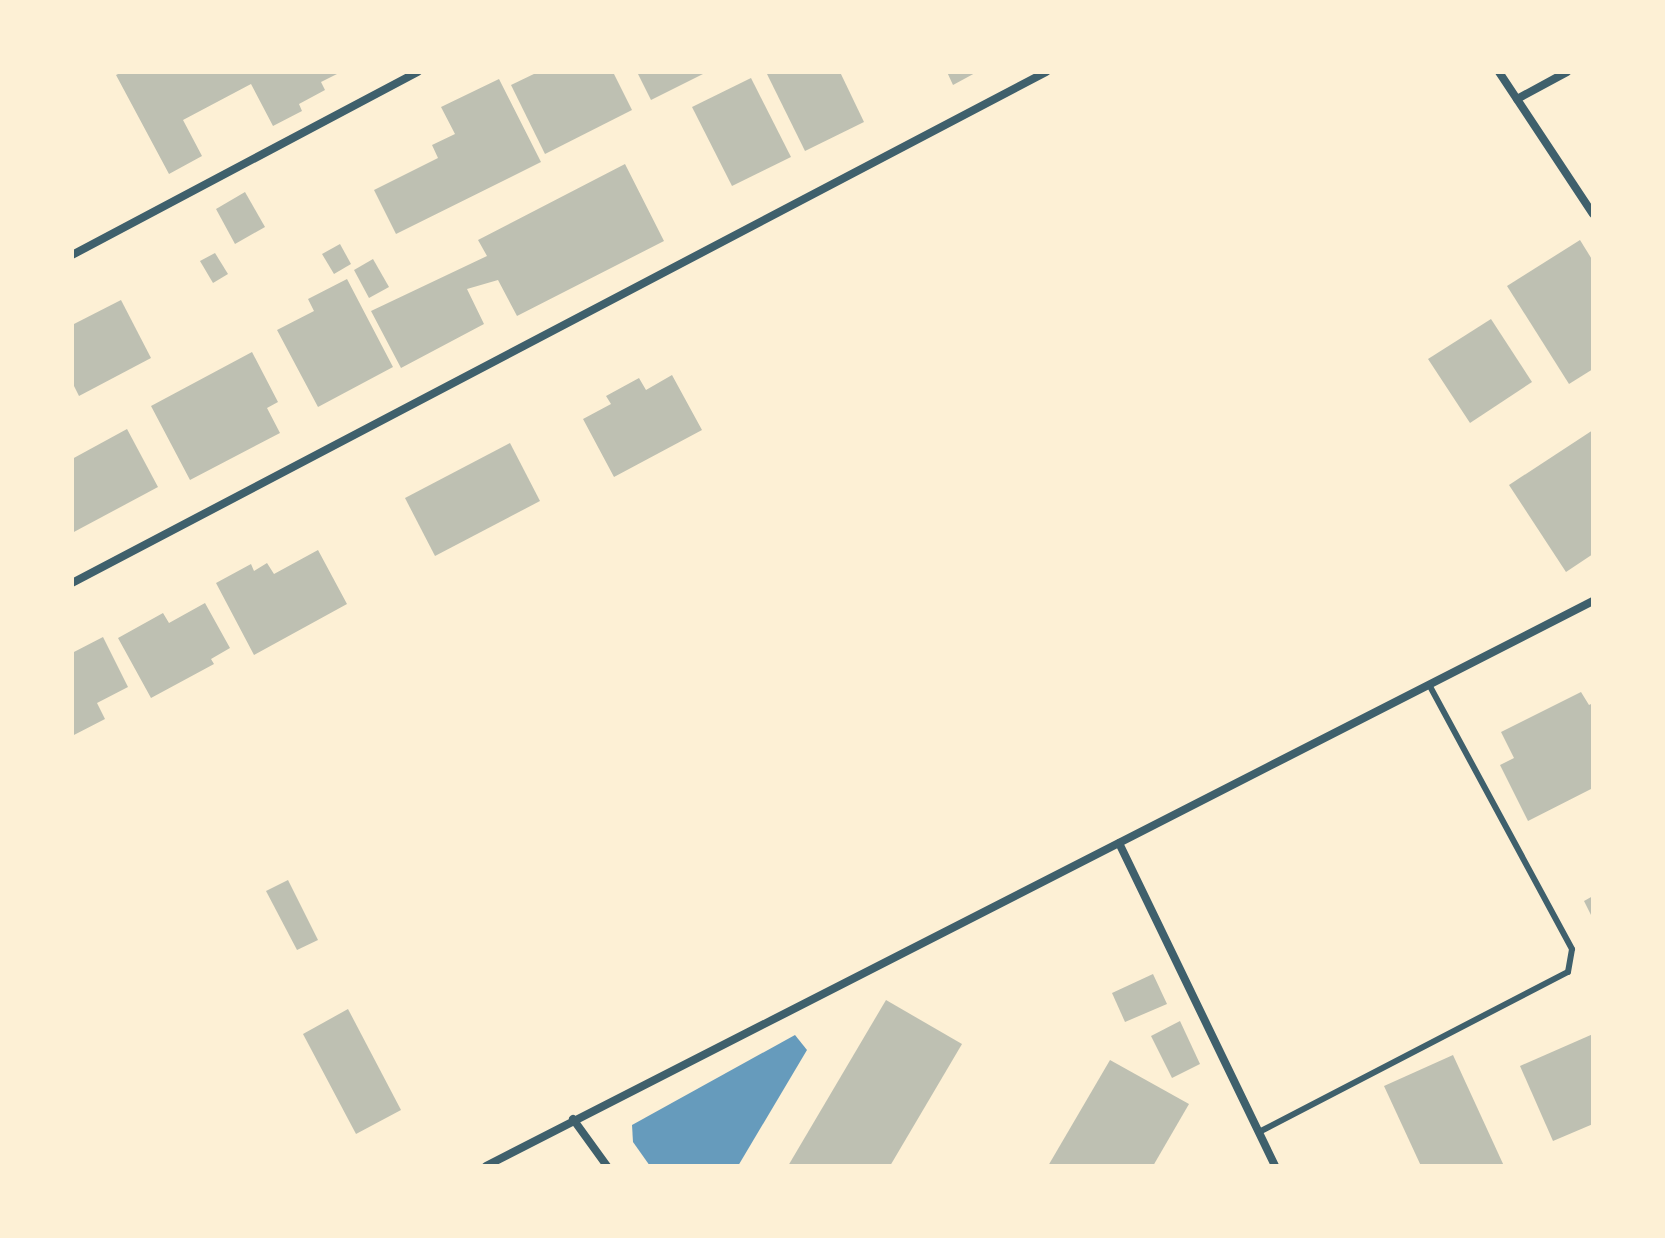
<!DOCTYPE html>
<html>
<head>
<meta charset="utf-8">
<style>
	body { margin:0 }
	#map { position:relative; width:1665px; height:1238px; overflow:hidden; background:#fdf0d5; font-family:Arial,sans-serif }
	div>[style] { position:absolute }
	[style*='--x'] { left:calc(var(--x)*1px); top:calc(var(--y)*1px); width:calc(var(--w)*1px); rotate:calc(var(--a)*1deg) }
	.water>* { inset:0; background:#669bbc }
	.building>* { inset:0; background:#bec0b2 }
	.service>* { height:6px; margin:-3px; padding:0 3px; transform-origin:3px; border-radius:3px; background:#3f606c }
	.minor>* { height:8px; margin:-4px; padding:0 4px; transform-origin:4px; border-radius:4px; background:#3f606c }
	span { translate:-50% -50%; white-space:nowrap; text-align:center; line-height:1.15; -webkit-text-stroke:6px #fdf0d5; paint-order:stroke }
	.frame { position:absolute; inset:0; border:74px solid #fdf0d5; pointer-events:none }
</style>
</head>
<body>
<div id="map">
	<div class="water">
		<div style="clip-path:polygon(795px 1035px,807px 1050px,738px 1166px,650px 1166px,633px 1142px,632px 1125px)"></div>
	</div>
	<div class="building">
		<div style="clip-path:polygon(122px 72px,341px 72px,321px 82px,325px 90px,299px 104px,302px 111px,273px 126px,251px 84px,183px 120px,202px 156px,169px 174px,116px 75px)"></div>
		<div style="clip-path:polygon(538px 72px,613px 72px,632px 110px,545px 154px,511px 85px)"></div>
		<div style="clip-path:polygon(637px 72px,707px 72px,651px 100px)"></div>
		<div style="clip-path:polygon(766px 72px,840px 72px,864px 122px,805px 151px)"></div>
		<div style="clip-path:polygon(947px 72px,977px 72px,953px 85px)"></div>
		<div style="clip-path:polygon(751px 78px,791px 157px,732px 186px,692px 107px)"></div>
		<div style="clip-path:polygon(499px 79px,541px 162px,396px 234px,374px 190px,438px 158px,432px 145px,455px 134px,441px 107px)"></div>
		<div style="clip-path:polygon(625px 164px,664px 241px,517px 316px,498px 280px,467px 289px,484px 324px,401px 368px,371px 311px,487px 256px,478px 240px)"></div>
		<div style="clip-path:polygon(245px 192px,265px 227px,235px 244px,216px 209px)"></div>
		<div style="clip-path:polygon(1580px 240px,1593px 261px,1593px 369px,1569px 384px,1507px 286px)"></div>
		<div style="clip-path:polygon(340px 244px,351px 264px,334px 274px,322px 254px)"></div>
		<div style="clip-path:polygon(215px 253px,228px 274px,213px 283px,200px 261px)"></div>
		<div style="clip-path:polygon(373px 259px,389px 287px,369px 298px,354px 270px)"></div>
		<div style="clip-path:polygon(347px 279px,393px 367px,318px 407px,277px 330px,314px 311px,308px 299px)"></div>
		<div style="clip-path:polygon(121px 300px,151px 358px,79px 396px,72px 382px,72px 325px)"></div>
		<div style="clip-path:polygon(1491px 319px,1532px 382px,1470px 423px,1428px 359px)"></div>
		<div style="clip-path:polygon(252px 352px,278px 402px,267px 408px,280px 433px,190px 480px,151px 406px)"></div>
		<div style="clip-path:polygon(672px 375px,702px 430px,614px 477px,583px 419px,611px 404px,606px 396px,639px 378px,646px 390px)"></div>
		<div style="clip-path:polygon(127px 429px,158px 487px,72px 533px,72px 459px)"></div>
		<div style="clip-path:polygon(1593px 430px,1593px 554px,1566px 572px,1509px 485px)"></div>
		<div style="clip-path:polygon(510px 443px,540px 501px,435px 556px,405px 498px)"></div>
		<div style="clip-path:polygon(318px 550px,347px 604px,254px 655px,216px 583px,251px 564px,254px 571px,267px 563px,274px 574px)"></div>
		<div style="clip-path:polygon(205px 603px,230px 648px,211px 659px,214px 664px,151px 698px,118px 638px,163px 613px,169px 623px)"></div>
		<div style="clip-path:polygon(103px 637px,128px 687px,97px 703px,105px 719px,72px 736px,72px 653px)"></div>
		<div style="clip-path:polygon(1581px 692px,1589px 705px,1593px 703px,1593px 788px,1528px 821px,1500px 765px,1514px 758px,1501px 732px)"></div>
		<div style="clip-path:polygon(288px 880px,318px 940px,297px 950px,266px 891px)"></div>
		<div style="clip-path:polygon(1593px 896px,1593px 919px,1584px 901px)"></div>
		<div style="clip-path:polygon(1153px 974px,1167px 1004px,1125px 1022px,1112px 993px)"></div>
		<div style="clip-path:polygon(886px 1000px,962px 1044px,890px 1166px,788px 1166px)"></div>
		<div style="clip-path:polygon(348px 1009px,401px 1110px,356px 1134px,303px 1034px)"></div>
		<div style="clip-path:polygon(1180px 1021px,1200px 1064px,1172px 1078px,1151px 1036px)"></div>
		<div style="clip-path:polygon(1593px 1034px,1593px 1124px,1553px 1141px,1520px 1066px)"></div>
		<div style="clip-path:polygon(1453px 1055px,1504px 1166px,1421px 1166px,1384px 1086px)"></div>
		<div style="clip-path:polygon(1110px 1060px,1189px 1104px,1153px 1166px,1048px 1166px)"></div>
	</div>
	<div class="service">
		<div style="--x:1259;--y:1132;--w:348;--a:-27.4"></div>
		<div style="--x:1568;--y:972;--w:23;--a:-80"></div>
		<div style="--x:1572;--y:949;--w:300;--a:-118.4"></div>
	</div>
	<div class="minor">
		<div style="--x:1499;--y:72;--w:170;--a:56.5"></div>
		<div style="--x:1517;--y:99;--w:57;--a:-28.4"></div>
		<div style="--x:72;--y:255;--w:391;--a:-27.9"></div>
		<div style="--x:72;--y:583;--w:1100;--a:-27.68"></div>
		<div style="--x:1119;--y:843;--w:359;--a:64.2"></div>
		<div style="--x:573;--y:1119;--w:58;--a:54.1"></div>
		<div style="--x:486;--y:1166;--w:1243;--a:-27.04"></div>
	</div>
	<div class="frame"></div>
</div>
</body>
</html>
